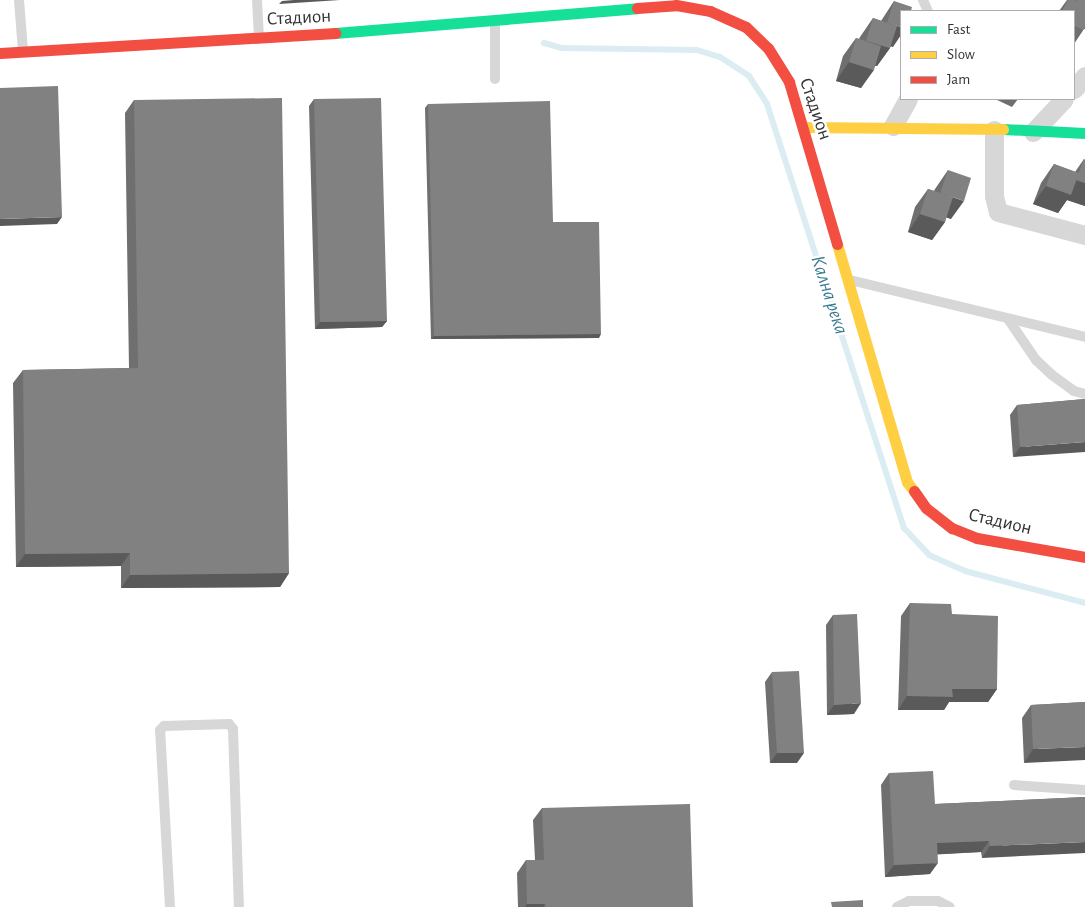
<!DOCTYPE html>
<html>
<head>
<meta charset="utf-8">
<style>
	body { margin:0 }
	#map { position:relative; width:1085px; height:907px; overflow:hidden; background:#fff; font-family:"Alegreya Sans",sans-serif }
	div>[style] { position:absolute }
	[style*='--x'] { left:calc(var(--x)*1px); top:calc(var(--y)*1px); width:calc(var(--w)*1px); rotate:calc(var(--a)*1deg) }
	.stream>* { height:6px; margin:-3px; padding:0 3px; transform-origin:3px; border-radius:3px; background:#dbedf2 }
	.lane>* { height:10px; margin:-5px; padding:0 5px; transform-origin:5px; border-radius:5px; background:#d7d7d7 }
	.street>* { height:19px; margin:-9.5px; padding:0 9.5px; transform-origin:9.5px; border-radius:9.5px; background:#d7d7d7 }
	.fast>* { height:11px; margin:-5.5px; padding:0 5.5px; transform-origin:5.5px; border-radius:5.5px; background:#16e098 }
	.slow>* { height:11px; margin:-5.5px; padding:0 5.5px; transform-origin:5.5px; border-radius:5.5px; background:#ffcf43 }
	.jam>* { height:11px; margin:-5.5px; padding:0 5.5px; transform-origin:5.5px; border-radius:5.5px; background:#f24e42 }
	.wall>* { inset:0; background:#6f6f6f }
	.shaded-wall>* { inset:0; background:#5a5a5a }
	.building>* { inset:0; background:#818181 }
	span { translate:-50% -50%; white-space:nowrap; text-align:center; line-height:1.15; -webkit-text-stroke:5px #fff; paint-order:stroke }
	.street-label { font-size:19px; color:#333 }
	.water-label { font-size:20px; color:#3b7d92; font-style:italic }
	.legend { position:absolute; left:900px; top:10px; width:175px; height:90px; box-sizing:border-box; background:#fff; border:1px solid #adadad; margin:0; padding:6px 9px; list-style:none; font-size:15px; color:#333 }
	.legend li { display:flex; align-items:center; gap:10px; height:25px }
	.legend b { width:25px; border:1px solid #adadad }
</style>
</head>
<body>
<div id="map">
	<div class="stream">
		<div style="--x:544;--y:43;--w:19;--a:16"></div>
		<div style="--x:562;--y:48;--w:135;--a:0.8"></div>
		<div style="--x:697;--y:50;--w:24;--a:17"></div>
		<div style="--x:720;--y:57;--w:35;--a:33"></div>
		<div style="--x:749;--y:76;--w:33;--a:57"></div>
		<div style="--x:767;--y:104;--w:446;--a:72.1"></div>
		<div style="--x:904;--y:528;--w:37;--a:47"></div>
		<div style="--x:929;--y:555;--w:39;--a:24"></div>
		<div style="--x:965;--y:571;--w:124;--a:14.9"></div>
	</div>
	<div class="lane">
		<div style="--x:19;--y:0;--w:51;--a:85.5"></div>
		<div style="--x:257;--y:0;--w:37;--a:87"></div>
		<div style="--x:923;--y:0;--w:12;--a:66"></div>
		<div style="--x:495;--y:79;--w:58;--a:-90"></div>
		<div style="--x:850;--y:280;--w:242;--a:13.6"></div>
		<div style="--x:1008;--y:319;--w:50;--a:55.7"></div>
		<div style="--x:1036;--y:360;--w:22;--a:43"></div>
		<div style="--x:1052;--y:375;--w:27;--a:36"></div>
		<div style="--x:1074;--y:391;--w:11;--a:15"></div>
		<div style="--x:1014;--y:785;--w:71;--a:4"></div>
		<div style="--x:170;--y:907;--w:177;--a:-93.2"></div>
		<div style="--x:160;--y:730;--w:6;--a:-45"></div>
		<div style="--x:164;--y:726;--w:65;--a:-1.8"></div>
		<div style="--x:229;--y:724;--w:6;--a:51"></div>
		<div style="--x:233;--y:729;--w:178;--a:88.1"></div>
		<div style="--x:897;--y:907;--w:13;--a:-27"></div>
		<div style="--x:909;--y:901;--w:29;--a:0"></div>
		<div style="--x:938;--y:901;--w:13;--a:27"></div>
	</div>
	<div class="street">
		<div style="--x:1074;--y:89;--w:17;--a:-50"></div>
		<div style="--x:893;--y:126;--w:31;--a:-61"></div>
		<div style="--x:994;--y:130;--w:66;--a:90"></div>
		<div style="--x:994;--y:196;--w:16;--a:76"></div>
		<div style="--x:998;--y:212;--w:90;--a:14.8"></div>
		<div style="--x:1033;--y:132;--w:45;--a:-46.8"></div>
	</div>
	<div class="fast">
		<div style="--x:335;--y:33;--w:303;--a:-4.7"></div>
		<div style="--x:1003;--y:129;--w:82;--a:2.8"></div>
	</div>
	<div class="slow">
		<div style="--x:804;--y:127;--w:199;--a:0.6"></div>
		<div style="--x:837;--y:244;--w:248;--a:73.6"></div>
		<div style="--x:907;--y:482;--w:11;--a:52"></div>
	</div>
	<div class="jam">
		<div style="--x:637;--y:8;--w:39;--a:-4"></div>
		<div style="--x:676;--y:5;--w:35;--a:10"></div>
		<div style="--x:710;--y:11;--w:39;--a:24"></div>
		<div style="--x:746;--y:27;--w:30;--a:44"></div>
		<div style="--x:768;--y:48;--w:40;--a:58"></div>
		<div style="--x:789;--y:82;--w:169;--a:73.5"></div>
		<div style="--x:0;--y:53;--w:336;--a:-3.4"></div>
		<div style="--x:914;--y:491;--w:21;--a:55"></div>
		<div style="--x:926;--y:508;--w:33;--a:38"></div>
		<div style="--x:952;--y:528;--w:27;--a:22"></div>
		<div style="--x:977;--y:538;--w:110;--a:10"></div>
	</div>
	<div class="wall">
		<div style="clip-path:polygon(1067px 0,1085px 0,1085px 29px,1084px 29px,1074px 44px,1074px 11px,1059px 11px)"></div>
		<div style="clip-path:polygon(894px 1px,893px 47px,891px 46px,890px 48px,877px 66px,875px 66px,861px 88px,836px 81px,843px 56px,856px 38px,859px 39px,860px 37px,873px 18px,881px 21px)"></div>
		<div style="clip-path:polygon(314px 99px,387px 321px,382px 327px,315px 329px,309px 106px)"></div>
		<div style="clip-path:polygon(995px 99px,1018px 99px,1012px 107px)"></div>
		<div style="clip-path:polygon(134px 100px,289px 573px,280px 587px,121px 588px,121px 566px,16px 567px,13px 383px,23px 370px,129px 368px,125px 113px)"></div>
		<div style="clip-path:polygon(428px 104px,553px 222px,599px 338px,431px 339px,425px 108px)"></div>
		<div style="clip-path:polygon(1084px 159px,1085px 160px,1085px 206px,1067px 200px,1058px 213px,1033px 204px,1041px 183px,1054px 164px,1075px 172px)"></div>
		<div style="clip-path:polygon(948px 170px,951px 219px,946px 217px,945px 222px,932px 240px,908px 232px,915px 207px,928px 189px,934px 191px,935px 189px)"></div>
		<div style="clip-path:polygon(1085px 399px,1013px 457px,1010px 415px,1017px 405px)"></div>
		<div style="clip-path:polygon(910px 603px,952px 614px,997px 689px,988px 702px,949px 702px,944px 710px,898px 710px,901px 616px)"></div>
		<div style="clip-path:polygon(833px 615px,854px 714px,827px 715px,826px 625px)"></div>
		<div style="clip-path:polygon(772px 672px,797px 763px,770px 763px,765px 682px)"></div>
		<div style="clip-path:polygon(1085px 702px,1024px 763px,1022px 718px,1031px 705px)"></div>
		<div style="clip-path:polygon(889px 773px,935px 804px,1085px 797px,982px 858px,981px 852px,937px 854px,930px 874px,885px 877px,881px 785px)"></div>
		<div style="clip-path:polygon(542px 808px,693px 907px,518px 907px,517px 873px,526px 860px,535px 860px,533px 820px)"></div>
	</div>
	<div class="shaded-wall">
		<div style="clip-path:polygon(294px 0,340px 0,279px 4px,282px 1px)"></div>
		<div style="clip-path:polygon(887px 23px,901px 27px,901px 35px,893px 47px,875px 41px)"></div>
		<div style="clip-path:polygon(866px 41px,890px 48px,877px 66px,853px 59px)"></div>
		<div style="clip-path:polygon(849px 62px,874px 70px,861px 88px,836px 81px)"></div>
		<div style="clip-path:polygon(1076px 180px,1085px 183px,1085px 206px,1067px 200px,1058px 213px,1033px 204px,1046px 186px)"></div>
		<div style="clip-path:polygon(940px 193px,964px 201px,951px 219px,927px 211px)"></div>
		<div style="clip-path:polygon(920px 214px,945px 222px,932px 240px,908px 232px)"></div>
		<div style="clip-path:polygon(62px 217px,57px 224px,0 226px,0 219px)"></div>
		<div style="clip-path:polygon(387px 321px,382px 327px,315px 329px,320px 322px)"></div>
		<div style="clip-path:polygon(601px 334px,599px 338px,431px 339px,434px 336px)"></div>
		<div style="clip-path:polygon(1085px 442px,1085px 452px,1013px 457px,1020px 447px)"></div>
		<div style="clip-path:polygon(130px 553px,121px 566px,16px 567px,25px 554px)"></div>
		<div style="clip-path:polygon(289px 573px,280px 587px,121px 588px,130px 575px)"></div>
		<div style="clip-path:polygon(952px 689px,997px 689px,988px 702px,949px 702px,944px 710px,898px 710px,907px 696px)"></div>
		<div style="clip-path:polygon(861px 703px,854px 714px,827px 715px,834px 705px)"></div>
		<div style="clip-path:polygon(1085px 747px,1085px 760px,1024px 763px,1033px 749px)"></div>
		<div style="clip-path:polygon(777px 753px,804px 753px,797px 763px,770px 763px)"></div>
		<div style="clip-path:polygon(989px 841px,981px 852px,928px 855px,937px 843px)"></div>
		<div style="clip-path:polygon(1085px 842px,1085px 853px,982px 858px,990px 846px)"></div>
		<div style="clip-path:polygon(938px 863px,930px 874px,885px 877px,894px 865px)"></div>
		<div style="clip-path:polygon(527px 904px,545px 904px,543px 907px,525px 907px)"></div>
	</div>
	<div class="building">
		<div style="clip-path:polygon(1068px 0,1075px 0,1077px 1px,1077px 0,1085px 0,1085px 27px,1083px 30px,1075px 26px,1074px 29px,1074px 11px,1062px 11px)"></div>
		<div style="clip-path:polygon(894px 1px,912px 7px,911px 11px,901px 11px,901px 27px,887px 23px)"></div>
		<div style="clip-path:polygon(873px 18px,897px 26px,890px 48px,866px 41px)"></div>
		<div style="clip-path:polygon(856px 38px,881px 46px,874px 70px,849px 62px)"></div>
		<div style="clip-path:polygon(58px 86px,62px 217px,0 219px,0 88px)"></div>
		<div style="clip-path:polygon(282px 98px,289px 573px,130px 575px,130px 553px,25px 554px,23px 370px,138px 368px,134px 100px)"></div>
		<div style="clip-path:polygon(381px 98px,387px 321px,320px 322px,314px 99px)"></div>
		<div style="clip-path:polygon(550px 101px,553px 222px,599px 222px,601px 334px,434px 336px,428px 104px)"></div>
		<div style="clip-path:polygon(1084px 159px,1085px 160px,1085px 183px,1076px 180px)"></div>
		<div style="clip-path:polygon(1054px 164px,1079px 173px,1071px 195px,1046px 186px)"></div>
		<div style="clip-path:polygon(948px 170px,971px 178px,964px 201px,940px 193px)"></div>
		<div style="clip-path:polygon(928px 189px,953px 197px,945px 222px,920px 214px)"></div>
		<div style="clip-path:polygon(1085px 399px,1085px 442px,1020px 447px,1017px 405px)"></div>
		<div style="clip-path:polygon(910px 603px,951px 604px,952px 614px,998px 616px,997px 689px,952px 689px,953px 697px,907px 696px)"></div>
		<div style="clip-path:polygon(857px 614px,861px 703px,834px 705px,833px 615px)"></div>
		<div style="clip-path:polygon(799px 671px,804px 753px,777px 753px,772px 672px)"></div>
		<div style="clip-path:polygon(1085px 702px,1085px 747px,1033px 749px,1031px 705px)"></div>
		<div style="clip-path:polygon(933px 771px,935px 804px,1085px 797px,1085px 842px,990px 846px,989px 841px,937px 843px,938px 863px,894px 865px,889px 773px)"></div>
		<div style="clip-path:polygon(690px 804px,693px 907px,546px 907px,545px 904px,527px 904px,526px 860px,544px 860px,542px 808px)"></div>
		<div style="clip-path:polygon(863px 900px,863px 907px,832px 907px,831px 902px)"></div>
	</div>
	<div class="street-label">
		<span style="left:299px;top:18px;rotate:-3deg">Стадион</span>
		<span style="left:815px;top:109px;rotate:71deg">Стадион</span>
		<span style="left:1000px;top:522px;rotate:13deg">Стадион</span>
	</div>
	<div class="water-label">
		<span style="left:829px;top:295px;rotate:72deg">Кална река</span>
	</div>
	<ul class="legend">
	<li><b style="height:6px;background:#16e098"></b>Fast</li>
	<li><b style="height:6px;background:#ffcf43"></b>Slow</li>
	<li><b style="height:6px;background:#f24e42"></b>Jam</li>
	</ul>
</div>
</body>
</html>
